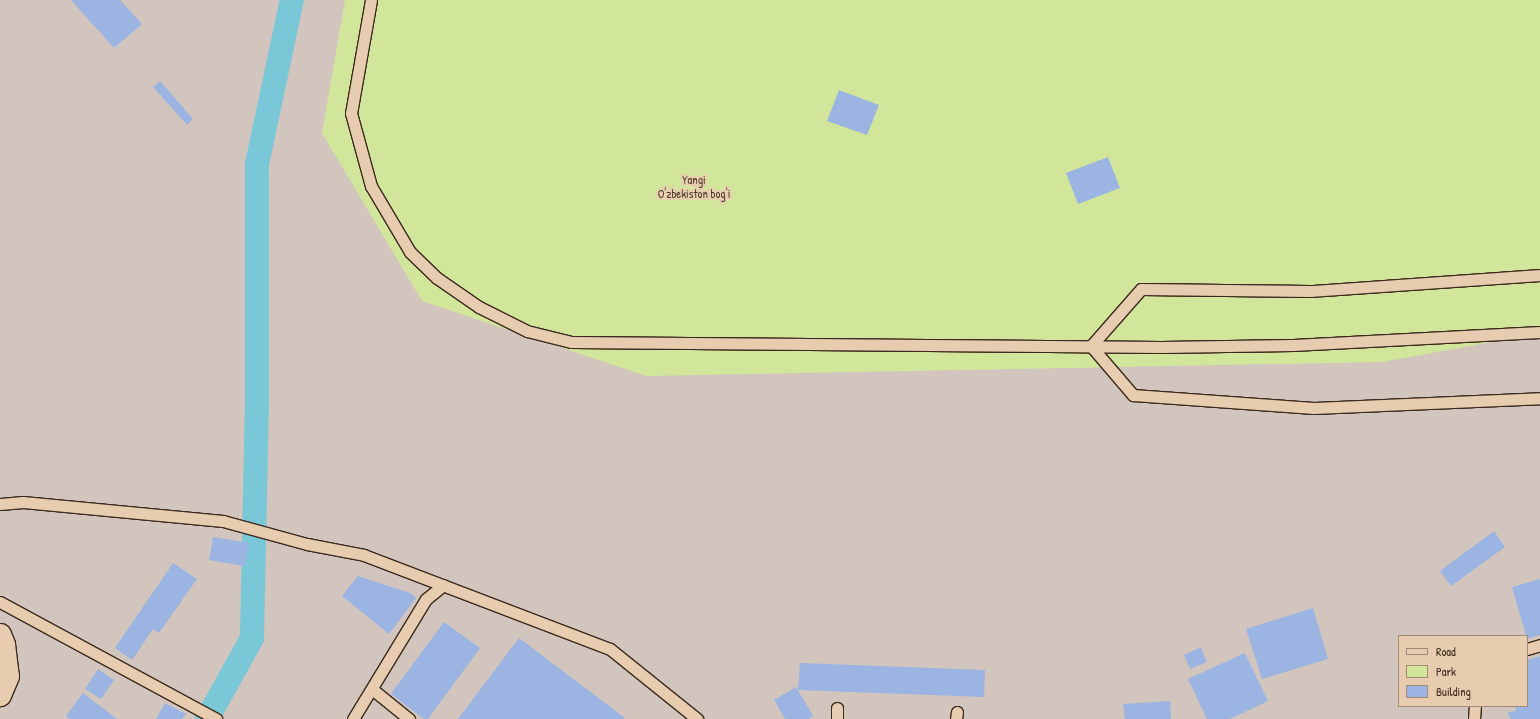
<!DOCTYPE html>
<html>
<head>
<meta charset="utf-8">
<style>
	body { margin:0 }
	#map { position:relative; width:1540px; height:719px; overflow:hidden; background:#d1c5be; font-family:"Patrick Hand",sans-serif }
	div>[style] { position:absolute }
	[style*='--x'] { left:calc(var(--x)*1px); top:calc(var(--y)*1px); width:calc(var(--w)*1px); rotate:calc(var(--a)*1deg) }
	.green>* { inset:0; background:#d1e69b }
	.canal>* { height:24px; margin:-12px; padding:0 12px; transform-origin:12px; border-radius:12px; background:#79c7d7 }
	.building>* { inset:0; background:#9bb4e1 }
	.roads { filter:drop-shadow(1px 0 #3b2a1e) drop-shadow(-1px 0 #3b2a1e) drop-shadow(0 1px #3b2a1e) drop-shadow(0 -1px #3b2a1e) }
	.service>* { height:11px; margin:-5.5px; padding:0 5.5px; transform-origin:5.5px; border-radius:5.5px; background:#e8ccaf }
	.minor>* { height:21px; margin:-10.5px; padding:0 10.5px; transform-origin:10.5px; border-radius:10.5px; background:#e8ccaf }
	span { translate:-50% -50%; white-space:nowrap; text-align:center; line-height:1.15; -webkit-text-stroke:4px #e8ccaf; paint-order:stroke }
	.park-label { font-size:12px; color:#4a3d2a }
	.legend { position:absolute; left:1398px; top:635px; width:130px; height:72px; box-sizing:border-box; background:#e8ccaf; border:1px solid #a38b75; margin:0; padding:5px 7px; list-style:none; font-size:12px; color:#3b2a1e }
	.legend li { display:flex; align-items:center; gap:8px; height:20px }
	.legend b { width:20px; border:1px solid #a38b75 }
</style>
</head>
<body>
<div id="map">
	<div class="green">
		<div style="clip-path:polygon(345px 0,1540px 0,1540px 333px,1383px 362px,646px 376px,422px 301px,322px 133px)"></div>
	</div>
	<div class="canal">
		<div style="--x:207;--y:719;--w:93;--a:-60.9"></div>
		<div style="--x:252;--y:638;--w:230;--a:-88.8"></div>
		<div style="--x:257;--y:408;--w:244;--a:-90"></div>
		<div style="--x:257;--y:164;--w:168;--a:-78"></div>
	</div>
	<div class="building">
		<div style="clip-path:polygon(71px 0,120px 0,142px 24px,114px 48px)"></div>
		<div style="clip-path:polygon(160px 81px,193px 119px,187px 125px,153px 87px)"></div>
		<div style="clip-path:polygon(839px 90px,879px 105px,867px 135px,827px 121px)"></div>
		<div style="clip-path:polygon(1108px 157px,1120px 188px,1078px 204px,1066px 173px)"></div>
		<div style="clip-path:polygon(1494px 531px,1505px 547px,1451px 586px,1440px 571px)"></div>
		<div style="clip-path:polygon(213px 537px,249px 543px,245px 566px,209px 560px)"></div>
		<div style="clip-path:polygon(173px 563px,197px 579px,159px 633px,153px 629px,132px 660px,115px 648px)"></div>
		<div style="clip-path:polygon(358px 576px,410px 593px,416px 598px,389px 634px,342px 596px)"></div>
		<div style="clip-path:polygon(1540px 579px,1540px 635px,1527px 639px,1512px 587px)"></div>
		<div style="clip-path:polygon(1313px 608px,1328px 659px,1262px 679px,1246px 629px)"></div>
		<div style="clip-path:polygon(444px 622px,480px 648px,428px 719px,424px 719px,391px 694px)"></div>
		<div style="clip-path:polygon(519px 638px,625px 718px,624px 719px,458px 719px)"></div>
		<div style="clip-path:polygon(1201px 647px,1207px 662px,1190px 669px,1184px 655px)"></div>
		<div style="clip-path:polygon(1245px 653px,1268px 701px,1230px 719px,1207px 719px,1188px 679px)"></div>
		<div style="clip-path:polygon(1540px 656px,1540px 719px,1510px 719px,1508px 712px,1516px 711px,1515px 706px,1527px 706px,1527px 660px)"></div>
		<div style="clip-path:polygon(800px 663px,985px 670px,984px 697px,798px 690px)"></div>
		<div style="clip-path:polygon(98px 669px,114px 680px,101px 699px,85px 689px)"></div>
		<div style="clip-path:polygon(796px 687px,813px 716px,809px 719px,785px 719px,774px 700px)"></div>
		<div style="clip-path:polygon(83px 693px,117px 719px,70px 719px,66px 716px)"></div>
		<div style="clip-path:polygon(1170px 701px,1171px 719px,1125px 719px,1123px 704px)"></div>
		<div style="clip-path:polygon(165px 703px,186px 714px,182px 719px,156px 719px)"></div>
	</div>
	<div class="roads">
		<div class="service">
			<div style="--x:371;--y:0;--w:115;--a:100"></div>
			<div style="--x:351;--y:113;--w:76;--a:74.7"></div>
			<div style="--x:371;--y:186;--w:77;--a:59.4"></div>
			<div style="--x:410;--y:252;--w:37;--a:44"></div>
			<div style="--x:437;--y:278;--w:51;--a:34.6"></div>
			<div style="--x:479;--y:307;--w:54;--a:26.6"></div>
			<div style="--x:527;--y:331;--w:45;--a:14"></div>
			<div style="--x:571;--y:342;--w:590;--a:0.49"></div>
			<div style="--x:1161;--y:347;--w:132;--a:-0.9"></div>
			<div style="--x:1293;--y:345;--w:247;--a:-3"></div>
			<div style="--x:1540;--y:275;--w:231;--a:176"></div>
			<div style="--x:1310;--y:291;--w:169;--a:-179.3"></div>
			<div style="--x:1141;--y:289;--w:76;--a:131.3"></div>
			<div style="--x:1091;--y:346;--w:65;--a:49.4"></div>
			<div style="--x:1133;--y:395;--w:181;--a:4.1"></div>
			<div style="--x:1314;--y:408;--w:226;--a:-2.5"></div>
			<div style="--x:0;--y:504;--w:23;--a:-5"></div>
			<div style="--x:23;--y:502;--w:201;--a:5.4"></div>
			<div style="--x:223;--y:521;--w:87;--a:15.3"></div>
			<div style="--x:307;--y:544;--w:58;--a:10.9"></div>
			<div style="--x:364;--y:555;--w:263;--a:20.9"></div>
			<div style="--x:610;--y:649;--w:112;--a:38.8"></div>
			<div style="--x:0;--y:602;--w:246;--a:28.4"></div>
			<div style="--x:1527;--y:649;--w:14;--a:-17"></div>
			<div style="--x:372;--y:689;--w:48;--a:39"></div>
			<div style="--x:837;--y:708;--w:11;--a:90"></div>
			<div style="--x:353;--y:719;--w:140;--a:-58.7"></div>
			<div style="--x:426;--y:599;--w:22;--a:-39"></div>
			<div style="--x:956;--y:719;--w:7;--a:-82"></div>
			<div style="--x:1474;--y:719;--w:13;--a:-86"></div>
		</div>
		<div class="minor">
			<div style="--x:0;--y:634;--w:11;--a:68"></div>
			<div style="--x:4;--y:644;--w:32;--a:83"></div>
			<div style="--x:8;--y:676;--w:21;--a:113"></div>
		</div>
	</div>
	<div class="park-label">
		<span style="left:694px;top:187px">Yangi<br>O'zbekiston bog'i</span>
	</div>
	<ul class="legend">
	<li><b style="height:5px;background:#e8ccaf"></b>Road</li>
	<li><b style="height:11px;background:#d1e69b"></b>Park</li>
	<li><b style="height:11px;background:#9bb4e1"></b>Building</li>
	</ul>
</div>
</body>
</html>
